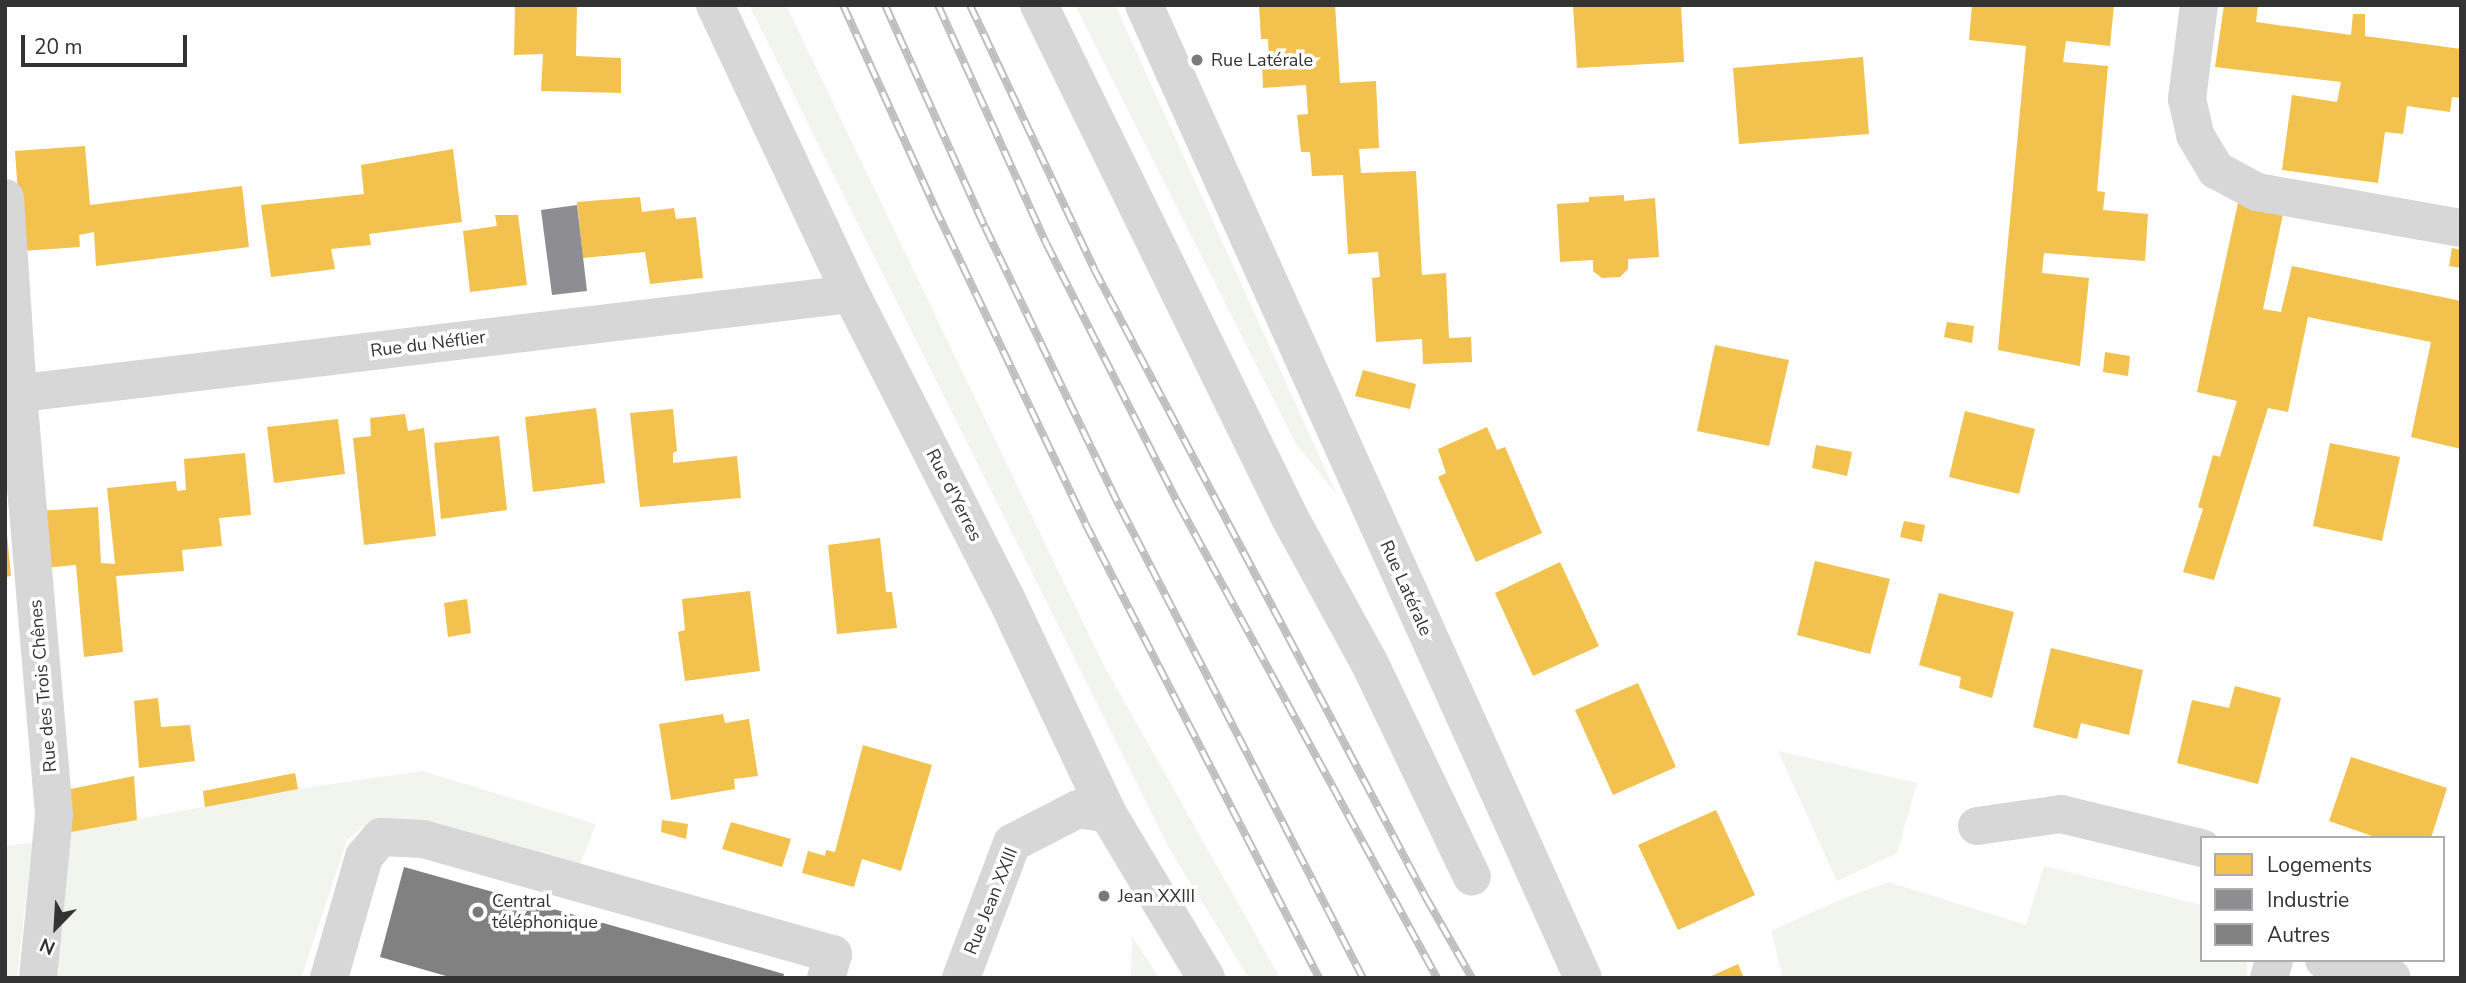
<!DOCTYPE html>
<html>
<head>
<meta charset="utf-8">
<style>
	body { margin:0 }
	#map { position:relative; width:2466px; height:983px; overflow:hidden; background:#fff; font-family:"Nunito Sans",sans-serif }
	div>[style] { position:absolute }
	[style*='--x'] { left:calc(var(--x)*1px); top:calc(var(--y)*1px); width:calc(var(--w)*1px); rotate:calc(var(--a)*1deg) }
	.green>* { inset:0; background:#f1f5ed }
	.homes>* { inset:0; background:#f2c14e }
	.industry>* { inset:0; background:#8d8d92 }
	.building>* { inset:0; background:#818181 }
	.minor>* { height:38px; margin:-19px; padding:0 19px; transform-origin:19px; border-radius:19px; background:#d7d7d7 }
	.rail>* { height:8px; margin-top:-4px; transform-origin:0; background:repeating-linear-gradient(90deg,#fff 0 16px,#bebebe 0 32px); box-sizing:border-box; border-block:2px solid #bebebe }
	.dots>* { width:19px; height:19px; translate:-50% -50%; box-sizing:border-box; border:4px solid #fff; border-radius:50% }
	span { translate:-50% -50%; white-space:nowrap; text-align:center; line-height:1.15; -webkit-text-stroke:7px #fff; paint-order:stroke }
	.poi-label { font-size:18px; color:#333 }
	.left { translate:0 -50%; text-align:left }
	.street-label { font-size:18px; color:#333 }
	.frame { position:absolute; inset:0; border:7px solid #333; pointer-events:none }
	.legend { position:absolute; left:2200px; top:836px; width:245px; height:126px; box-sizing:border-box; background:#fff; border:2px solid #adadad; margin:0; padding:9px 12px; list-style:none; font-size:21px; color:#333 }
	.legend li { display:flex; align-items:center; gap:14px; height:35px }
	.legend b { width:35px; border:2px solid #adadad }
	.north { position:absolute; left:21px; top:892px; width:70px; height:70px; -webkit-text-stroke:5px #fff; paint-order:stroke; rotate:204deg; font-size:19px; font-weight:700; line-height:28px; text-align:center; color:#333 }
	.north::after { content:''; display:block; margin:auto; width:24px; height:32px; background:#333; clip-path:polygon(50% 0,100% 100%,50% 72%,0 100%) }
	.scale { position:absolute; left:21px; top:35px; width:166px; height:32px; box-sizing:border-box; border:4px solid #333; border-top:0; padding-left:9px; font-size:21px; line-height:24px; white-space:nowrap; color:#333; -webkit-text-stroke:5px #fff; paint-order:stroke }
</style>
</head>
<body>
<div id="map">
	<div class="green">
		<div style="clip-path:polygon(749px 5px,786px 5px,1102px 662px,1280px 978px,1249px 978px,1170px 850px)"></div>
		<div style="clip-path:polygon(1075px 5px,1115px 5px,1337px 495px,1296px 444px)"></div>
		<div style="clip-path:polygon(1778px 751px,1917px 783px,1897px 853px,1837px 881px)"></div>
		<div style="clip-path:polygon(422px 771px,596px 824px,580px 864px,427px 824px,371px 820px,347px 840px,301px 978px,52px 978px,60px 834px,298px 789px)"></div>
		<div style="clip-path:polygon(32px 843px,17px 978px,5px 978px,5px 846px)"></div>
		<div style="clip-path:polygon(2044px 866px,2202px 905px,2202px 960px,2247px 960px,2247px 978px,1783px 978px,1771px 931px,1840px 900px,1888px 882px,2026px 925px)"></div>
		<div style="clip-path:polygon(1132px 936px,1159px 978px,1131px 978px)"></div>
	</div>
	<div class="homes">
		<div style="clip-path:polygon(515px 5px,577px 5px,576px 56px,621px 58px,621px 93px,541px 91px,543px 54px,514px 55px)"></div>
		<div style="clip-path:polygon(1259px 5px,1335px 5px,1340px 83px,1376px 81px,1379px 148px,1359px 149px,1361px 173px,1416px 171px,1422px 275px,1446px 273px,1449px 338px,1471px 337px,1472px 362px,1423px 364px,1422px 339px,1376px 342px,1372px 278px,1380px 277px,1378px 252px,1348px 254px,1343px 175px,1312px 176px,1310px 152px,1301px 152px,1297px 115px,1308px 114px,1306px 85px,1263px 88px,1262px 63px,1269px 63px,1268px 39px,1261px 39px)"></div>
		<div style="clip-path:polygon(1573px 5px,1681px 5px,1684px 62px,1577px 68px)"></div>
		<div style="clip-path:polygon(1972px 5px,2114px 5px,2110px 46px,2066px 41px,2063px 62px,2108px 66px,2097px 191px,2105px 192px,2103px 210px,2148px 214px,2145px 261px,2044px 253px,2042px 273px,2089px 278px,2080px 366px,1998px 350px,2026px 46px,1969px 40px)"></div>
		<div style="clip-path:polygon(2224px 5px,2258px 5px,2256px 22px,2351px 35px,2353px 14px,2365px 14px,2365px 36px,2461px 49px,2461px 98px,2452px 97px,2450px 112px,2407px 106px,2403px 134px,2385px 132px,2378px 183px,2282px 170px,2292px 95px,2337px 102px,2341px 82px,2215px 67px)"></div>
		<div style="clip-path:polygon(1863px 57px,1869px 134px,1739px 144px,1733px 68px)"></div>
		<div style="clip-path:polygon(85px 146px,90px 205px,242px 186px,249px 247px,96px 266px,94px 232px,79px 235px,80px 247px,22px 251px,15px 151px)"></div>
		<div style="clip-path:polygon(453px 149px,462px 222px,369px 234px,371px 245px,331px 249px,335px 269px,271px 277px,261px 205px,364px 194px,361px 165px)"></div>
		<div style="clip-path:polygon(1624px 195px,1624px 201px,1655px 198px,1659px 257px,1628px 259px,1628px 269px,1620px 277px,1602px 278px,1593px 271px,1593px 260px,1560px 262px,1557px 204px,1589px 202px,1589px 197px)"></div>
		<div style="clip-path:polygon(640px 197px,642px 212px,674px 208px,676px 219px,696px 217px,703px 278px,650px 284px,645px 252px,583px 258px,577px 202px)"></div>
		<div style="clip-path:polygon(2238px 203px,2283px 214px,2263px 309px,2281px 312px,2292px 266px,2461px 301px,2461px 449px,2411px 437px,2431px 342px,2308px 317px,2288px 412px,2268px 408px,2214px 580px,2183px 572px,2203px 509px,2198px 507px,2213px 455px,2220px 457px,2237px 401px,2197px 392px)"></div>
		<div style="clip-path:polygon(495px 215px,518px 215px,527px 285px,470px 292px,463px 231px,497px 226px)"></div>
		<div style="clip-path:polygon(2452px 248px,2461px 250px,2461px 268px,2449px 266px)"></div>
		<div style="clip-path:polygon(1947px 322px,1974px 326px,1972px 343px,1944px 337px)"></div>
		<div style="clip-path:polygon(1715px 345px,1789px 360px,1769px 446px,1697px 431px)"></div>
		<div style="clip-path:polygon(2105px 352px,2130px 356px,2128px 376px,2103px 372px)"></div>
		<div style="clip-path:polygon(1363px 370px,1416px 384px,1410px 409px,1355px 396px)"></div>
		<div style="clip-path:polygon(596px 408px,605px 483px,533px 492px,525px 417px)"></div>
		<div style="clip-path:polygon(673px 409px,677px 451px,673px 453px,673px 463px,737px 456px,741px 498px,640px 507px,630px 413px)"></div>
		<div style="clip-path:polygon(1965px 411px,2035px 429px,2019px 494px,1949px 477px)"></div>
		<div style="clip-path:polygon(405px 414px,408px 431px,424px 428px,436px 536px,364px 545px,353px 438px,371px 436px,370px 418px)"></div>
		<div style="clip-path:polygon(338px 419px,345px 474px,274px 483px,267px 427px)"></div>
		<div style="clip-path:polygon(1487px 427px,1497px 450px,1505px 447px,1542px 533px,1476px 562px,1438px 477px,1446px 473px,1438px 449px)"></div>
		<div style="clip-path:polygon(499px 436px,507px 510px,441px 519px,434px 443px)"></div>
		<div style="clip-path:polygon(2330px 443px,2400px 457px,2382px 541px,2313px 526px)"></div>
		<div style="clip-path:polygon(1816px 445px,1852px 452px,1847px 476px,1812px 468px)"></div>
		<div style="clip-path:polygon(245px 453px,251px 515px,219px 518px,222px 546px,182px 550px,184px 571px,116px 576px,123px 652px,84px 657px,76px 565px,43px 568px,39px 511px,98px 507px,101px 563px,115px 564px,107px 488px,176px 481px,177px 491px,186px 490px,184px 459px)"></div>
		<div style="clip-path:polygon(5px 514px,11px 576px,5px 577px)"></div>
		<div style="clip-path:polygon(1904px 521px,1925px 525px,1922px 542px,1900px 537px)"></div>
		<div style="clip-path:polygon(880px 538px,886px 592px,892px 592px,897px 628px,837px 634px,828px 545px)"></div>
		<div style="clip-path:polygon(1815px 561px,1890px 579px,1870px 654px,1797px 635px)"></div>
		<div style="clip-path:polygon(1560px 562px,1599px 646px,1533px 676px,1495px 593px)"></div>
		<div style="clip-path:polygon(750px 591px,760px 671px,685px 681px,678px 632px,685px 630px,682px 599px)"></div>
		<div style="clip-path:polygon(1939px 593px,2014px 612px,1992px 698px,1959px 688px,1961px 677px,1919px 665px)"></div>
		<div style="clip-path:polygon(467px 599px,471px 633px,448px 637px,444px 603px)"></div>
		<div style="clip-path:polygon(2051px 648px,2143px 670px,2129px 735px,2081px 723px,2077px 739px,2033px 727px)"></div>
		<div style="clip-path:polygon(1638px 683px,1676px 767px,1613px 795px,1575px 710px)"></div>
		<div style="clip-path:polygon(2235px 686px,2281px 698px,2258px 784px,2177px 763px,2192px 700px,2229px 708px)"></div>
		<div style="clip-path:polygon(158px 698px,161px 727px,190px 725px,195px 761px,139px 768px,134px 701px)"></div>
		<div style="clip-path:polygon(723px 714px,725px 723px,749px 719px,758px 776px,734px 779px,735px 789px,671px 800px,659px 724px)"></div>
		<div style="clip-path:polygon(863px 745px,932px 765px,901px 871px,862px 859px,854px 887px,802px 873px,808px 851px,825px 856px,826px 850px,835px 852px)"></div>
		<div style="clip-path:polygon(2351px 757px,2447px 788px,2431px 838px,2378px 838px,2329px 821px)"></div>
		<div style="clip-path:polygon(295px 773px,298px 789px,205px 807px,203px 791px)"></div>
		<div style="clip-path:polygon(134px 776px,137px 820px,60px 834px,56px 792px)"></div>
		<div style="clip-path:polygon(1716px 810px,1755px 895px,1678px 930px,1638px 845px)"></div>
		<div style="clip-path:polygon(662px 820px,688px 824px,686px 839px,661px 832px)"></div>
		<div style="clip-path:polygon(731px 822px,791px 839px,782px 867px,722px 849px)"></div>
		<div style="clip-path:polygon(1738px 964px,1744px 978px,1707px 978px)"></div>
	</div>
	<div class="industry">
		<div style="clip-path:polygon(577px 205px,587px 291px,552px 295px,541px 210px)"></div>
	</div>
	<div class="building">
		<div style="clip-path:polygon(404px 867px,784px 974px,783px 978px,453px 978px,380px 957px)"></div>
	</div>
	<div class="minor">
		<div style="--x:715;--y:5;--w:319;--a:64.8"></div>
		<div style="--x:851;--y:294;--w:339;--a:63"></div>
		<div style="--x:1005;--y:596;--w:241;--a:64.7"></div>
		<div style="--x:1108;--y:814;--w:191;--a:59.1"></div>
		<div style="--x:1039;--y:5;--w:571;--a:63.93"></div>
		<div style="--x:1290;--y:518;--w:164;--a:61.3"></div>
		<div style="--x:1369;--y:662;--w:238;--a:64.4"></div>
		<div style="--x:1144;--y:5;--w:1067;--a:65.72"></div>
		<div style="--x:2199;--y:5;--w:95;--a:97.3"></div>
		<div style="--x:2187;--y:99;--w:37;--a:77"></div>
		<div style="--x:2195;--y:135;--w:41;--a:59"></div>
		<div style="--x:2216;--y:170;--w:47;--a:28.2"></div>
		<div style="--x:2257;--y:192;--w:207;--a:10"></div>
		<div style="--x:5;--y:198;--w:196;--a:86.2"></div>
		<div style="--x:18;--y:394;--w:423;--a:85.1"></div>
		<div style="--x:54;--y:815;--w:164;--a:95.6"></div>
		<div style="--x:5;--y:395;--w:852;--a:-6.81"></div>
		<div style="--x:1977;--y:826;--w:85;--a:-8.1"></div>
		<div style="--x:2061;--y:814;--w:145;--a:13.6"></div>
		<div style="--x:2324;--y:960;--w:70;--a:14.8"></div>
		<div style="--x:329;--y:978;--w:126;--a:-73.9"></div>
		<div style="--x:364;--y:857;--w:26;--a:-50"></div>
		<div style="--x:381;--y:837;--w:42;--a:2.7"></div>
		<div style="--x:423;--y:839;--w:426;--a:15.7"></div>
		<div style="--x:833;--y:954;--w:25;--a:106"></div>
		<div style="--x:961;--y:978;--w:144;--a:-69.3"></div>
		<div style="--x:1012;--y:843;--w:74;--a:-27.3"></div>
		<div style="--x:1078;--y:809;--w:30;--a:9"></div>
		<div style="--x:2269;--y:978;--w:19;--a:-74"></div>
	</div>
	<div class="rail">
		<div style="--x:843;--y:5;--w:221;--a:65.6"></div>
		<div style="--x:934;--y:206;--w:351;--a:64.5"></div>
		<div style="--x:1085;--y:523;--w:512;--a:62.78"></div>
		<div style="--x:885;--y:5;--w:243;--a:65.8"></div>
		<div style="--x:985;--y:227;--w:313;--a:64.3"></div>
		<div style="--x:1121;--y:509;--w:528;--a:62.71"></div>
		<div style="--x:938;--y:5;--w:261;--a:65.6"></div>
		<div style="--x:1046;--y:243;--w:294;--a:63.1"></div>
		<div style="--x:1179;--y:505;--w:539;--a:61.39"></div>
		<div style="--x:970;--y:5;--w:292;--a:64.8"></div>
		<div style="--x:1094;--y:269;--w:709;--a:62.17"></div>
		<div style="--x:1425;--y:896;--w:95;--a:60.2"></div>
	</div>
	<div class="dots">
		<div style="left:1197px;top:60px;background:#7a7a7a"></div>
		<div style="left:1104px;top:896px;background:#7a7a7a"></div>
		<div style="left:478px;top:912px;background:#7a7a7a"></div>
	</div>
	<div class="poi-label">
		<span class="left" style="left:1211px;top:60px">Rue Latérale</span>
		<span class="left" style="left:1118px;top:896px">Jean XXIII</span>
		<span class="left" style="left:492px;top:912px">Central<br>téléphonique</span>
	</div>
	<div class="street-label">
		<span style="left:428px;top:344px;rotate:-7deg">Rue du Néflier</span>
		<span style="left:954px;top:495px;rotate:63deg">Rue d'Yerres</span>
		<span style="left:1406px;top:588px;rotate:66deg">Rue Latérale</span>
		<span style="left:43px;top:686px;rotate:-95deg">Rue des Trois Chênes</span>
		<span style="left:991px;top:901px;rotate:-68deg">Rue Jean XXIII</span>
	</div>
	<div class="frame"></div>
	<ul class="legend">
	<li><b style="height:19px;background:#f2c14e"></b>Logements</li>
	<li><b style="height:19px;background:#8d8d92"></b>Industrie</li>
	<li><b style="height:19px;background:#818181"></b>Autres</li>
	</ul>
	<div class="north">N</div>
	<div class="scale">20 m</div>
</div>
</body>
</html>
